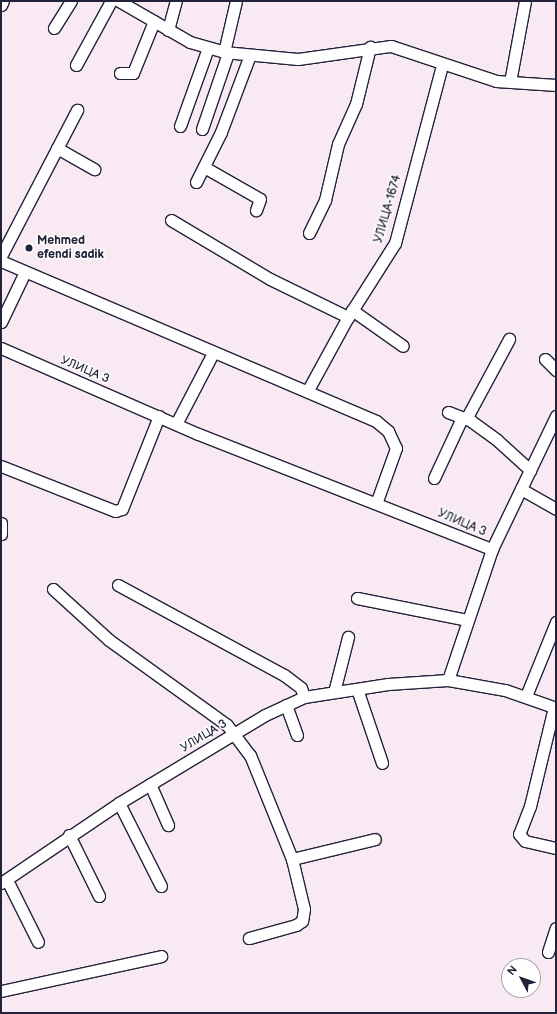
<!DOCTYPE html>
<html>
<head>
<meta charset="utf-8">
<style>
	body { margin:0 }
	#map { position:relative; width:557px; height:1014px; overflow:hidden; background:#f9e9f2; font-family:"Balsamiq Sans",sans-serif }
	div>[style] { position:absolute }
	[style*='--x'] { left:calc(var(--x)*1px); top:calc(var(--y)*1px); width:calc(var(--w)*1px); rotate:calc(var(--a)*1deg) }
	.roads { filter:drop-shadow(1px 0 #22223b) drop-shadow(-1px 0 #22223b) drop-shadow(0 1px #22223b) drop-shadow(0 -1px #22223b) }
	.minor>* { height:11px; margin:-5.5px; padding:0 5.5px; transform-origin:5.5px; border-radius:5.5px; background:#fff }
	.dots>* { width:11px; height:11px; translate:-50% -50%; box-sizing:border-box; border:2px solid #fff; border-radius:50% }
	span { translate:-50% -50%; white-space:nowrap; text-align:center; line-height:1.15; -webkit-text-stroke:3px #fff; paint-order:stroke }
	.street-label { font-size:12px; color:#22223b }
	.poi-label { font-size:12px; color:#22223b; font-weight:700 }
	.left { translate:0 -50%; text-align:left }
	.frame { position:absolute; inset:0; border:2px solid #22223b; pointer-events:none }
	.north { position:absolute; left:501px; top:958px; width:40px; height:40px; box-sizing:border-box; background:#fff; border:1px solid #a7a7b1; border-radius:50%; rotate:311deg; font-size:11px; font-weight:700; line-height:16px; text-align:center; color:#22223b }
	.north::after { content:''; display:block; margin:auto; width:14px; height:18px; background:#22223b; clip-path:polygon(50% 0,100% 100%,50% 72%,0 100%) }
</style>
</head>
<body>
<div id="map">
	<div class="roads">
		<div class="minor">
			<div style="--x:119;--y:1;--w:82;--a:30"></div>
			<div style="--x:190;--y:42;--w:35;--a:16"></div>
			<div style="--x:224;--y:52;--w:74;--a:5.4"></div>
			<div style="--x:298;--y:59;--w:94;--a:-8"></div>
			<div style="--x:391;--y:46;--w:111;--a:18.4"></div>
			<div style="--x:496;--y:81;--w:60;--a:3.8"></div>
			<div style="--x:1;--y:5;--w:4;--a:-63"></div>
			<div style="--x:54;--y:28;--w:32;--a:-58"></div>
			<div style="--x:168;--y:30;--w:30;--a:-75"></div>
			<div style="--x:224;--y:52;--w:52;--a:-76.8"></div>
			<div style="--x:76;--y:65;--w:73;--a:-61.3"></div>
			<div style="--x:120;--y:73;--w:13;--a:0"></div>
			<div style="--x:133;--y:73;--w:56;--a:-68"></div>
			<div style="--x:510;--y:82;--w:82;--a:-79.5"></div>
			<div style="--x:180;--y:126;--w:83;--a:-70.3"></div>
			<div style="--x:202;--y:129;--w:80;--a:-71.1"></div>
			<div style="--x:57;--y:148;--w:43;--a:29.6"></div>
			<div style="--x:204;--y:167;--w:64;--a:29.7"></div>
			<div style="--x:260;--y:199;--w:12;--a:110"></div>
			<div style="--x:196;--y:182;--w:56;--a:-63.4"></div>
			<div style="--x:221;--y:132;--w:82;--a:-69.4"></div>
			<div style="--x:171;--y:220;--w:115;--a:30.8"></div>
			<div style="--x:270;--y:279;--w:87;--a:26"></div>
			<div style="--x:309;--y:233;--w:37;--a:-64"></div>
			<div style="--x:325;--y:200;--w:57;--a:-76.9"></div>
			<div style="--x:338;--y:144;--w:44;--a:-65.8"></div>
			<div style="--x:356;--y:104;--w:59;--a:-76.2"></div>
			<div style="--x:1;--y:256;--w:165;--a:-62.5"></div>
			<div style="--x:1;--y:261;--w:408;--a:23.1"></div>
			<div style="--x:376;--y:421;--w:16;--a:40"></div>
			<div style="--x:388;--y:431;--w:19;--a:65"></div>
			<div style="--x:396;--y:448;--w:56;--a:109.7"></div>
			<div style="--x:352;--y:310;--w:62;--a:35.2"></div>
			<div style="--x:1;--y:322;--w:55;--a:-64.4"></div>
			<div style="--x:1;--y:348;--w:215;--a:23.6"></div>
			<div style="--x:198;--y:434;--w:316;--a:21.4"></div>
			<div style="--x:545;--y:359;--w:16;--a:45"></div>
			<div style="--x:308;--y:390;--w:83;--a:-61.3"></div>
			<div style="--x:348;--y:317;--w:88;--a:-57.6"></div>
			<div style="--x:395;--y:243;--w:184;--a:-75.2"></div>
			<div style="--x:448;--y:412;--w:25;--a:21"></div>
			<div style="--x:471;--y:421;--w:32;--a:36"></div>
			<div style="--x:497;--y:440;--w:45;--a:42.3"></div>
			<div style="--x:466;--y:419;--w:91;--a:-61.7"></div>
			<div style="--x:176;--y:424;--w:80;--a:-62.5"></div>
			<div style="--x:1;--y:466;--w:123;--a:21.5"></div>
			<div style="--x:115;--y:511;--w:7;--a:-16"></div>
			<div style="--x:122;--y:509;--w:100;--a:-68.3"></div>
			<div style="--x:434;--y:478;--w:66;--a:-65"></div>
			<div style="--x:521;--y:489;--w:40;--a:29.7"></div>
			<div style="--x:1;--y:523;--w:11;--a:90"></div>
			<div style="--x:118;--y:585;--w:189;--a:28.5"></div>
			<div style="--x:284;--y:675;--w:21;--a:37"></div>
			<div style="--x:301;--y:688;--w:9;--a:72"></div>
			<div style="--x:53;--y:589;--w:76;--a:42.3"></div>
			<div style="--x:109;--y:640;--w:145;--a:35.8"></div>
			<div style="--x:227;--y:725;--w:38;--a:53"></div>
			<div style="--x:250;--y:755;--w:112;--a:68"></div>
			<div style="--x:292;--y:859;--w:51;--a:76.5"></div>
			<div style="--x:304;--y:909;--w:12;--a:99"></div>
			<div style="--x:302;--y:921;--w:7;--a:146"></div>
			<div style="--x:296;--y:925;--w:49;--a:164.5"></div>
			<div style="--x:357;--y:598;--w:112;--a:11.3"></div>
			<div style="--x:448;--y:680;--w:138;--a:-71.4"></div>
			<div style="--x:492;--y:549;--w:148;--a:-64.3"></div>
			<div style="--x:357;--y:689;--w:78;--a:71.3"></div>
			<div style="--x:334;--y:692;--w:57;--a:-75.7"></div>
			<div style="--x:526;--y:696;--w:80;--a:-67.9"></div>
			<div style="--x:286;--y:705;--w:32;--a:70"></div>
			<div style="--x:554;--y:707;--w:102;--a:103.6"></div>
			<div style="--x:530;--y:806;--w:30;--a:111"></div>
			<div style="--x:519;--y:834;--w:9;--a:49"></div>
			<div style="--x:525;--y:841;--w:32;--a:13"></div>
			<div style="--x:150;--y:784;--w:45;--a:66.3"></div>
			<div style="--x:119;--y:803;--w:93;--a:63.2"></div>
			<div style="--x:69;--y:835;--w:68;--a:63.8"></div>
			<div style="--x:292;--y:859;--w:85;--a:-13.5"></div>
			<div style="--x:7;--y:880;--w:69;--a:63.4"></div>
			<div style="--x:1;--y:883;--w:143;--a:-34.1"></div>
			<div style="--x:119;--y:803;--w:170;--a:-31.1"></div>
			<div style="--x:265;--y:715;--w:43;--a:-24.8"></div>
			<div style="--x:304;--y:697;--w:85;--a:-8.8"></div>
			<div style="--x:388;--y:684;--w:60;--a:-3.8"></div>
			<div style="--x:448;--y:680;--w:58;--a:10"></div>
			<div style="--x:505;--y:690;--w:54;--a:19.4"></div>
			<div style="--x:548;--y:952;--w:25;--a:-72"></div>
			<div style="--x:1;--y:991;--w:164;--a:-12.3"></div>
		</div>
	</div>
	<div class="dots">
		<div style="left:29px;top:248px;background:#22223b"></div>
	</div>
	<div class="street-label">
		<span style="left:388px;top:209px;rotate:-74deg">УЛИЦА-1674</span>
		<span style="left:85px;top:370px;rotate:23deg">УЛИЦА 3</span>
		<span style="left:462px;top:523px;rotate:23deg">УЛИЦА 3</span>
		<span style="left:204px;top:736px;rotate:-31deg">УЛИЦА 3</span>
	</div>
	<div class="poi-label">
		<span class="left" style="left:37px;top:248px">Mehmed<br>efendi sadik</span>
	</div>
	<div class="frame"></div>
	<div class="north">N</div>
</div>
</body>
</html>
